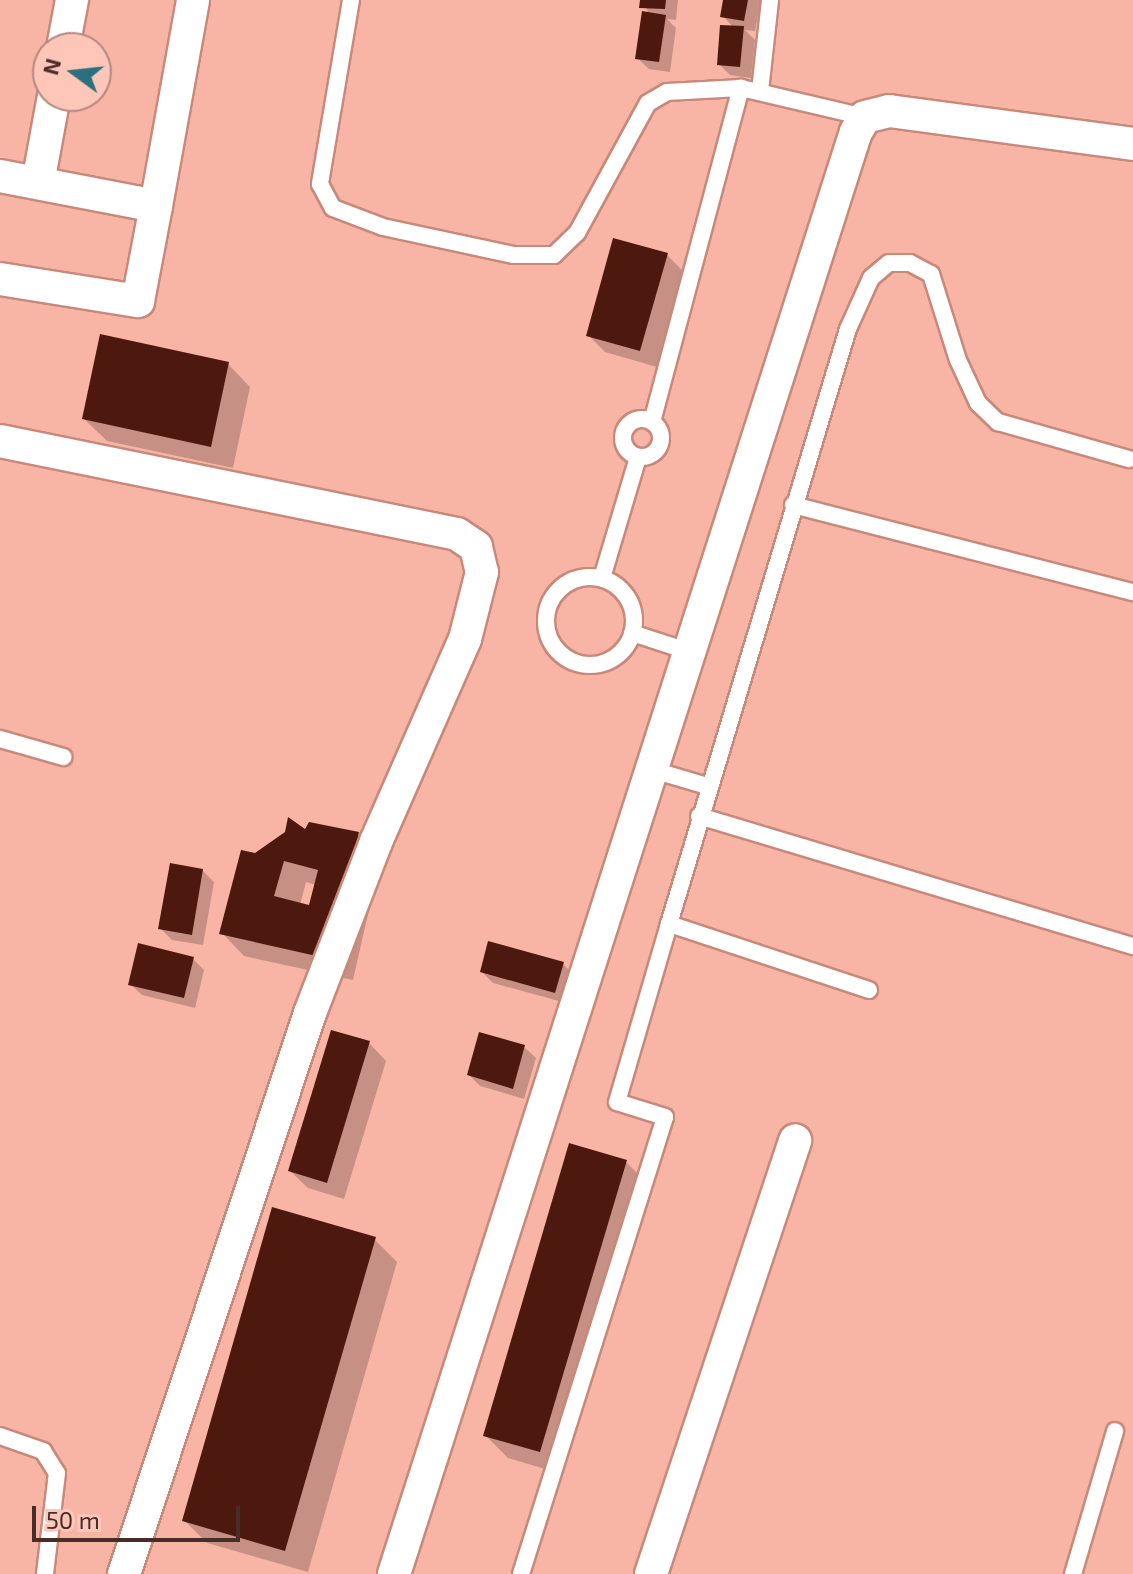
<!DOCTYPE html>
<html>
<head>
<meta charset="utf-8">
<style>
	body { margin:0 }
	#map { position:relative; width:1133px; height:1574px; overflow:hidden; background:#f8b5a6; font-family:"Exo 2",sans-serif }
	div>[style] { position:absolute }
	[style*='--x'] { left:calc(var(--x)*1px); top:calc(var(--y)*1px); width:calc(var(--w)*1px); rotate:calc(var(--a)*1deg) }
	.shadow>* { inset:0; background:#0003 }
	.building>* { inset:0; background:#4d190e }
	.roads { filter:drop-shadow(2px 0 #c8887a) drop-shadow(-2px 0 #c8887a) drop-shadow(0 2px #c8887a) drop-shadow(0 -2px #c8887a) }
	.lane>* { height:16px; margin:-8px; padding:0 8px; transform-origin:8px; border-radius:8px; background:#fff }
	.lane>.ring { margin:-8px; padding:0; box-sizing:content-box; background:none; border:16px solid #fff; border-radius:50% }
	.street>* { height:32px; margin:-16px; padding:0 16px; transform-origin:16px; border-radius:16px; background:#fff }
	span { translate:-50% -50%; white-space:nowrap; text-align:center; line-height:1.15; -webkit-text-stroke:8px #fdc6b9; paint-order:stroke }
	.north { position:absolute; left:32px; top:32px; width:80px; height:80px; box-sizing:border-box; background:#fdc6b9; border:2px solid #b4897f; border-radius:50%; rotate:285deg; font-size:22px; font-weight:700; line-height:32px; text-align:center; color:#472d27 }
	.north::after { content:''; display:block; margin:auto; width:28px; height:36px; background:#2a707e; clip-path:polygon(50% 0,100% 100%,50% 72%,0 100%) }
	.scale { position:absolute; left:32px; top:1506px; width:208px; height:36px; box-sizing:border-box; border:4px solid #472d27; border-top:0; padding-left:10px; font-size:24px; line-height:28px; white-space:nowrap; color:#472d27; -webkit-text-stroke:6px #fdc6b9; paint-order:stroke }
</style>
</head>
<body>
<div id="map">
	<div class="shadow">
		<div style="clip-path:polygon(642px 0,678px 0,676px 20px,667px 19px,676px 28px,670px 72px,649px 69px,637px 58px,649px 14px)"></div>
		<div style="clip-path:polygon(725px 0,761px 0,755px 31px,745px 30px,755px 40px,751px 78px,730px 75px,719px 64px,734px 28px,723px 16px)"></div>
		<div style="clip-path:polygon(667px 255px,684px 272px,657px 367px,605px 352px,588px 335px)"></div>
		<div style="clip-path:polygon(228px 364px,250px 387px,233px 468px,107px 441px,84px 419px)"></div>
		<div style="clip-path:polygon(evenodd,305px 831px,358px 834px,381px 857px,353px 980px,244px 956px,222px 933px,305px 831px,306px 882px,316px 885px,310px 908px,300px 905px,306px 882px)"></div>
		<div style="clip-path:polygon(202px 870px,214px 882px,203px 945px,172px 940px,161px 929px)"></div>
		<div style="clip-path:polygon(193px 959px,204px 970px,195px 1008px,142px 995px,130px 984px)"></div>
		<div style="clip-path:polygon(563px 964px,574px 975px,566px 1003px,493px 983px,482px 972px)"></div>
		<div style="clip-path:polygon(369px 1043px,386px 1061px,344px 1199px,308px 1188px,290px 1171px)"></div>
		<div style="clip-path:polygon(524px 1047px,536px 1058px,524px 1099px,480px 1086px,469px 1075px)"></div>
		<div style="clip-path:polygon(626px 1162px,648px 1184px,562px 1474px,508px 1458px,485px 1435px)"></div>
		<div style="clip-path:polygon(374px 1239px,397px 1262px,308px 1572px,207px 1543px,184px 1520px)"></div>
	</div>
	<div class="building">
		<div style="clip-path:polygon(640px 0,666px 0,665px 9px,639px 8px)"></div>
		<div style="clip-path:polygon(723px 0,748px 0,744px 21px,720px 17px)"></div>
		<div style="clip-path:polygon(642px 11px,666px 15px,659px 62px,635px 59px)"></div>
		<div style="clip-path:polygon(720px 25px,744px 26px,740px 67px,717px 65px)"></div>
		<div style="clip-path:polygon(613px 238px,668px 253px,640px 351px,586px 336px)"></div>
		<div style="clip-path:polygon(100px 334px,229px 362px,211px 447px,82px 419px)"></div>
		<div style="clip-path:polygon(evenodd,288px 817px,305px 829px,309px 822px,359px 832px,330px 959px,219px 934px,241px 850px,255px 853px,285px 832px,288px 817px,284px 861px,318px 870px,309px 905px,274px 896px,284px 861px)"></div>
		<div style="clip-path:polygon(170px 863px,203px 869px,192px 935px,158px 929px)"></div>
		<div style="clip-path:polygon(488px 941px,564px 962px,555px 993px,480px 972px)"></div>
		<div style="clip-path:polygon(138px 943px,194px 957px,184px 998px,128px 985px)"></div>
		<div style="clip-path:polygon(331px 1030px,370px 1041px,327px 1183px,288px 1171px)"></div>
		<div style="clip-path:polygon(479px 1032px,525px 1045px,513px 1089px,467px 1075px)"></div>
		<div style="clip-path:polygon(569px 1143px,627px 1160px,540px 1452px,483px 1436px)"></div>
		<div style="clip-path:polygon(272px 1207px,376px 1237px,285px 1551px,182px 1521px)"></div>
	</div>
	<div class="roads">
		<div class="lane">
			<div style="--x:351;--y:0;--w:187;--a:99.6"></div>
			<div style="--x:320;--y:184;--w:27;--a:62"></div>
			<div style="--x:333;--y:208;--w:53;--a:20.8"></div>
			<div style="--x:383;--y:227;--w:134;--a:12.1"></div>
			<div style="--x:514;--y:255;--w:40;--a:0"></div>
			<div style="--x:554;--y:255;--w:32;--a:-44"></div>
			<div style="--x:577;--y:233;--w:148;--a:-61.4"></div>
			<div style="--x:648;--y:103;--w:22;--a:-30"></div>
			<div style="--x:667;--y:92;--w:74;--a:-3.1"></div>
			<div style="--x:741;--y:88;--w:127;--a:13.2"></div>
			<div style="--x:760;--y:91;--w:92;--a:-83.7"></div>
			<div class="ring" style="left:623px;top:419px;width:22px;height:22px"></div>
			<div style="--x:652;--y:422;--w:346;--a:-75.1"></div>
			<div style="--x:793;--y:505;--w:351;--a:14.4"></div>
			<div class="ring" style="left:546px;top:577px;width:72px;height:72px"></div>
			<div style="--x:602;--y:578;--w:126;--a:-73.4"></div>
			<div style="--x:632;--y:633;--w:62;--a:17.9"></div>
			<div style="--x:0;--y:739;--w:66;--a:15.9"></div>
			<div style="--x:653;--y:770;--w:56;--a:16.5"></div>
			<div style="--x:699;--y:816;--w:453;--a:16.7"></div>
			<div style="--x:869;--y:990;--w:211;--a:-161.7"></div>
			<div style="--x:669;--y:924;--w:621;--a:-73.26"></div>
			<div style="--x:848;--y:329;--w:56;--a:-65.7"></div>
			<div style="--x:871;--y:278;--w:23;--a:-40"></div>
			<div style="--x:889;--y:263;--w:21;--a:0"></div>
			<div style="--x:910;--y:263;--w:24;--a:28"></div>
			<div style="--x:931;--y:274;--w:90;--a:72.6"></div>
			<div style="--x:958;--y:360;--w:47;--a:65.1"></div>
			<div style="--x:978;--y:403;--w:28;--a:44"></div>
			<div style="--x:998;--y:422;--w:136;--a:15.8"></div>
			<div style="--x:0;--y:1436;--w:46;--a:19.2"></div>
			<div style="--x:43;--y:1451;--w:26;--a:58"></div>
			<div style="--x:57;--y:1473;--w:102;--a:96.8"></div>
			<div style="--x:521;--y:1574;--w:479;--a:-72.5"></div>
			<div style="--x:665;--y:1117;--w:50;--a:-162.6"></div>
			<div style="--x:617;--y:1102;--w:185;--a:-73.7"></div>
			<div style="--x:1073;--y:1574;--w:149;--a:-73.6"></div>
		</div>
		<div class="street">
			<div style="--x:63;--y:48;--w:49;--a:-79.4"></div>
			<div style="--x:0;--y:176;--w:159;--a:10.9"></div>
			<div style="--x:156;--y:206;--w:209;--a:-79.8"></div>
			<div style="--x:38;--y:183;--w:88;--a:-79.6"></div>
			<div style="--x:0;--y:279;--w:140;--a:9.1"></div>
			<div style="--x:138;--y:301;--w:97;--a:-79.3"></div>
			<div style="--x:0;--y:441;--w:466;--a:11.5"></div>
			<div style="--x:457;--y:534;--w:23;--a:34"></div>
			<div style="--x:476;--y:547;--w:26;--a:77"></div>
			<div style="--x:482;--y:572;--w:69;--a:104.2"></div>
			<div style="--x:465;--y:639;--w:222;--a:113.7"></div>
			<div style="--x:376;--y:842;--w:183;--a:111.1"></div>
			<div style="--x:310;--y:1013;--w:591;--a:108.34"></div>
			<div style="--x:394;--y:1574;--w:1514;--a:-72.24"></div>
			<div style="--x:856;--y:132;--w:17;--a:-59"></div>
			<div style="--x:865;--y:117;--w:25;--a:-14"></div>
			<div style="--x:889;--y:111;--w:246;--a:7.7"></div>
			<div style="--x:651;--y:1574;--w:457;--a:-71.6"></div>
		</div>
	</div>
	<div class="north">N</div>
	<div class="scale">50 m</div>
</div>
</body>
</html>
